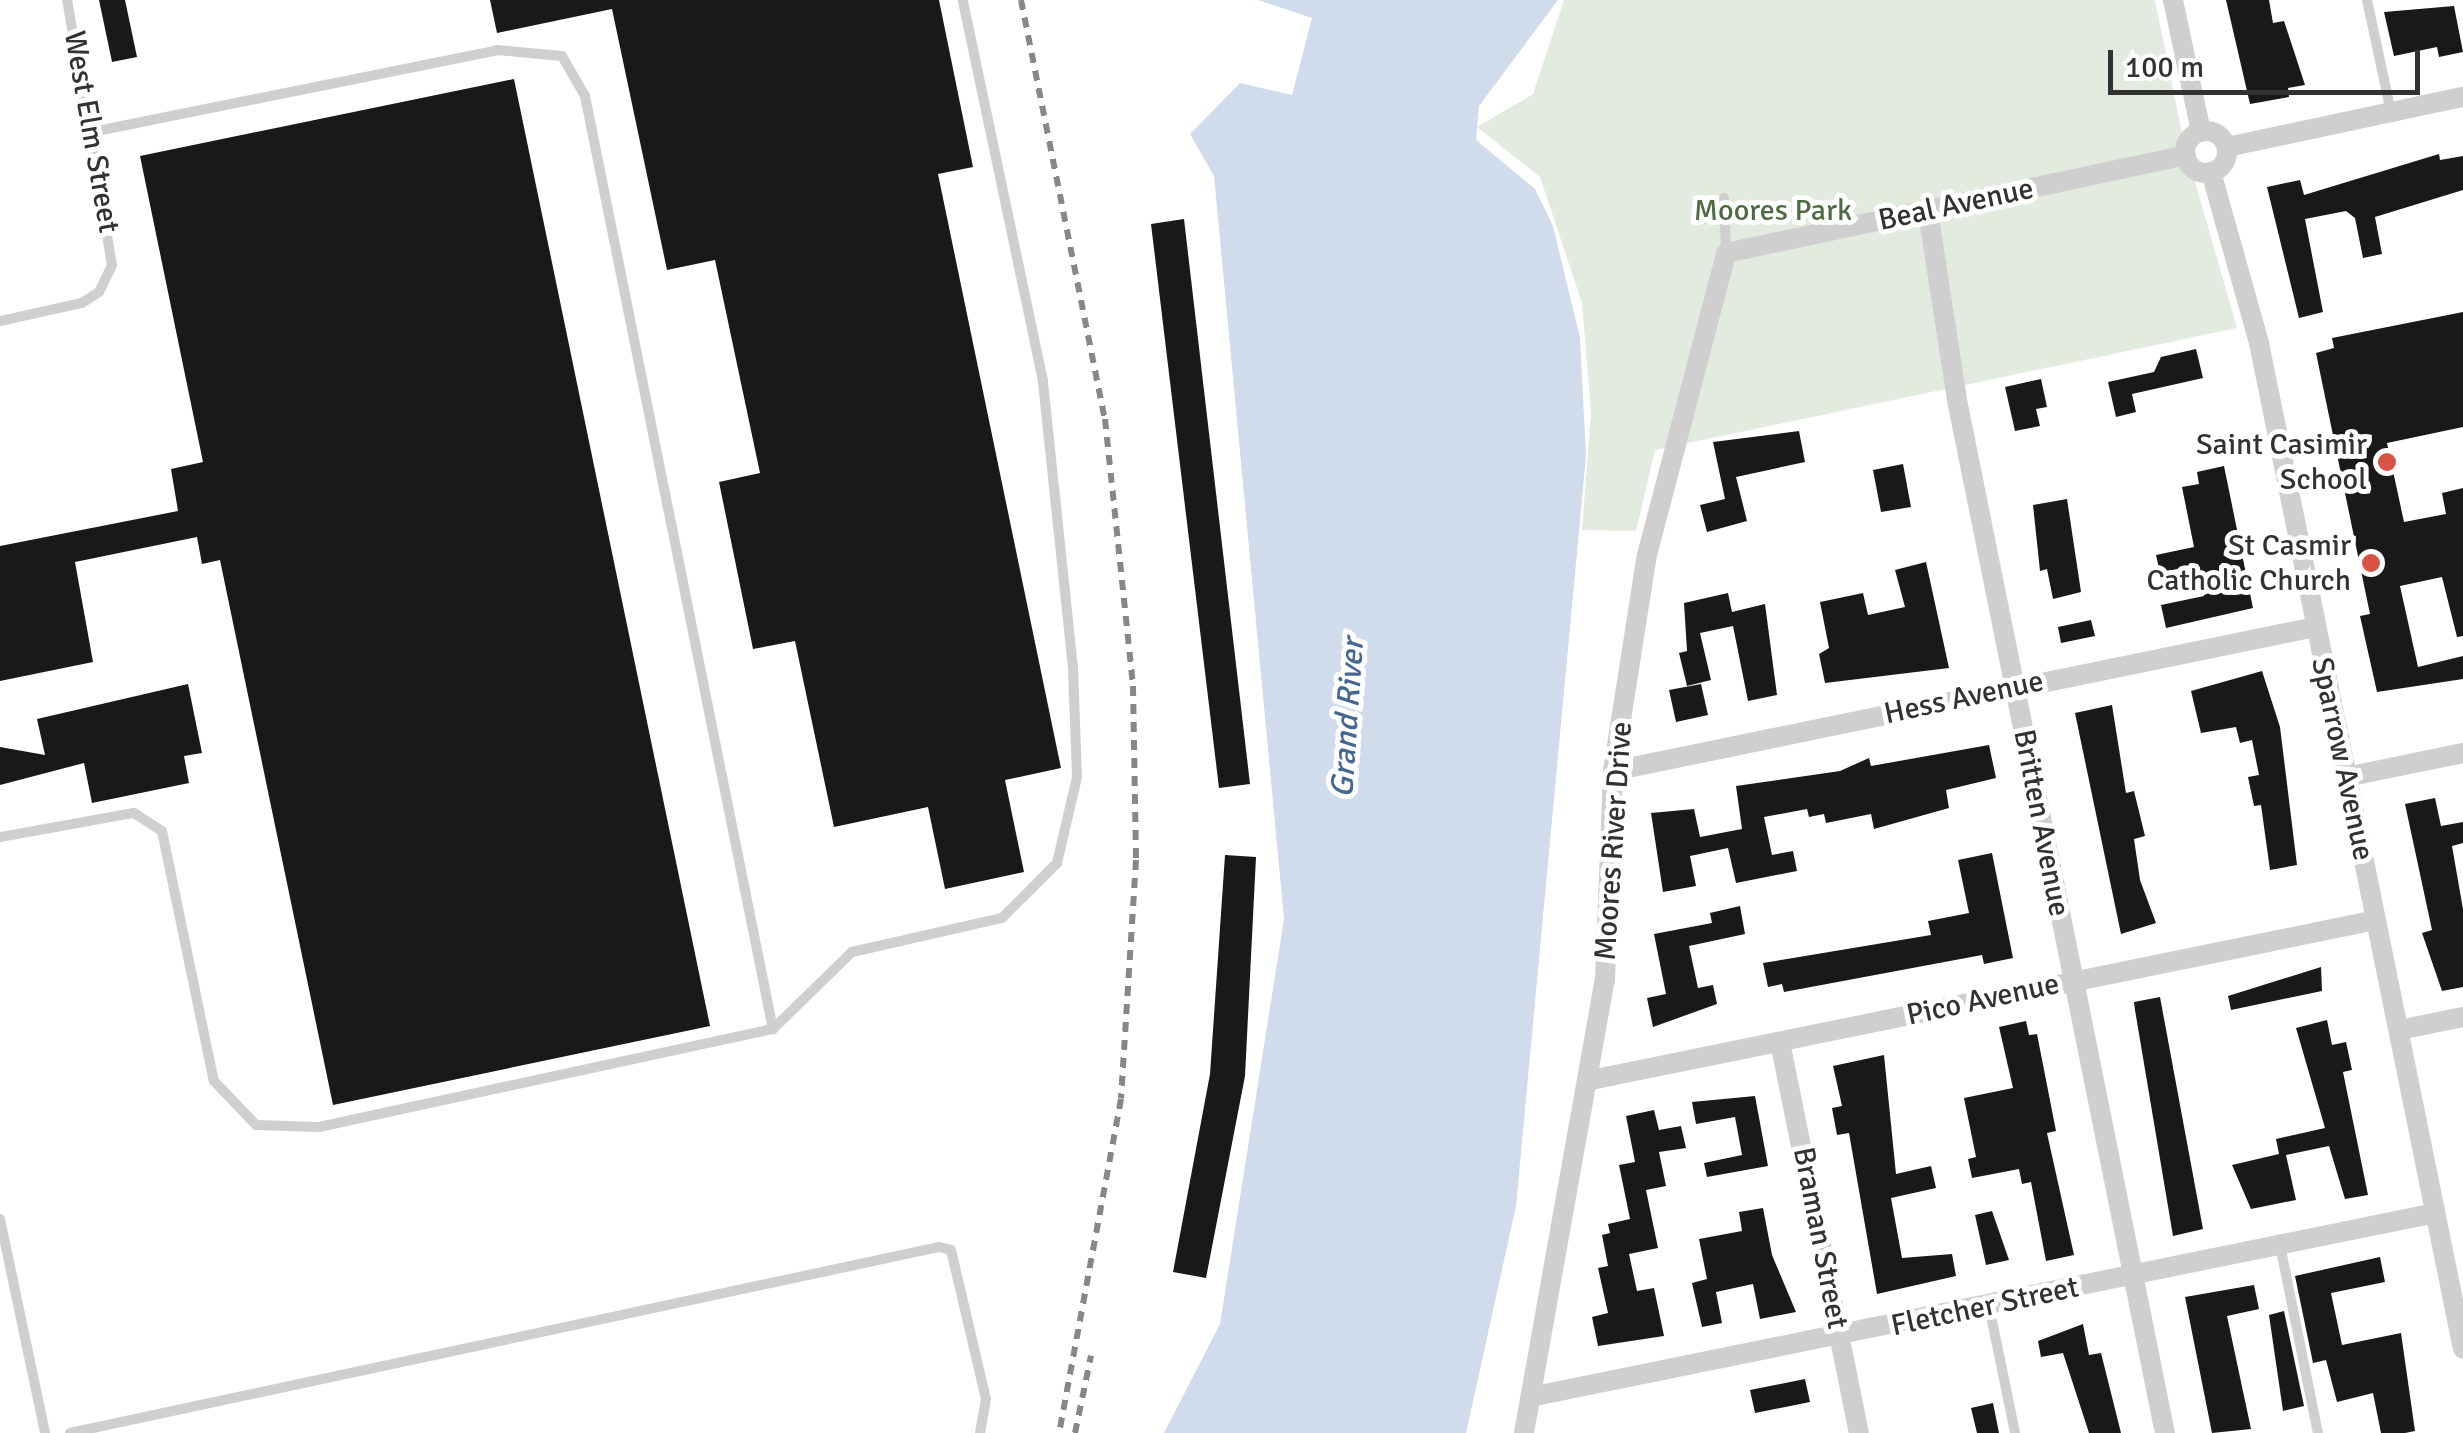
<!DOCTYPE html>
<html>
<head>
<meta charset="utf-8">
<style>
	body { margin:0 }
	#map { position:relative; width:2463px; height:1433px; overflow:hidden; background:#fff; font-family:Signika,sans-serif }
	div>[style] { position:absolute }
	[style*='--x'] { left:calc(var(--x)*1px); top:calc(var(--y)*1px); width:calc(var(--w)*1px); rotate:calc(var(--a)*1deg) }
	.green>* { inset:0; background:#e3eadf }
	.water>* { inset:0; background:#d0dceb }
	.building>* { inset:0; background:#191919 }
	.service>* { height:10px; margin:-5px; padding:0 5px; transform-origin:5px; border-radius:5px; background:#cfcfcf }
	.minor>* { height:20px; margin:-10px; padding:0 10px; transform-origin:10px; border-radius:10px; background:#cfcfcf }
	.minor>.ring { margin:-10px; padding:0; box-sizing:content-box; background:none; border:20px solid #cfcfcf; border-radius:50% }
	.rail>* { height:6px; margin-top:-3px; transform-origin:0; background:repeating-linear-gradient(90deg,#878787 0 10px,transparent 0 18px) }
	.dots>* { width:28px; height:28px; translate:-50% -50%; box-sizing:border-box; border:5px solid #fff; border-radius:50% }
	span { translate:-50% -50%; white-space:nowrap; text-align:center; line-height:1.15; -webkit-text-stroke:10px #fff; paint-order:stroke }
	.street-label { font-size:30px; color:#323232 }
	.park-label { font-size:30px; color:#4f6b42 }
	.poi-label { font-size:30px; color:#323232 }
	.right { translate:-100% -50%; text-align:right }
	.water-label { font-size:32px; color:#46678f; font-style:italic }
	.scale { position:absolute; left:2108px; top:50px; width:312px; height:45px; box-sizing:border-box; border:5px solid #323232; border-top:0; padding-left:12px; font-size:30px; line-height:35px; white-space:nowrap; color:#323232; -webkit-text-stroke:8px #fff; paint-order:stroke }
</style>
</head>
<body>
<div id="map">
	<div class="green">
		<div style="clip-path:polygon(1564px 0,2155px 0,2184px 143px,2237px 328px,1655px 450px,1636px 531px,1582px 530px,1591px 412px,1582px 303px,1540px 177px,1477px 127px,1533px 94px)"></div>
	</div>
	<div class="water">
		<div style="clip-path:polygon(1258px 0,1558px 0,1479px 106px,1476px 140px,1535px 189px,1553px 226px,1580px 338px,1586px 456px,1516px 1206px,1466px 1433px,1164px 1433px,1220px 1324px,1284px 919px,1214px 176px,1190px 134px,1240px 83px,1292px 95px,1312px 18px)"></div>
	</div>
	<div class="building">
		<div style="clip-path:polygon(99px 0,125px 0,137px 57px,112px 62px)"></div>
		<div style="clip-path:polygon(490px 0,939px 0,973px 167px,938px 174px,1061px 768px,1005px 780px,1024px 872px,945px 889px,928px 807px,834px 827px,795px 641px,753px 649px,719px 482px,760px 473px,715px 260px,667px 270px,612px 9px,497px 33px)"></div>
		<div style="clip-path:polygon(2226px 0,2269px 0,2273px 23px,2284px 21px,2305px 85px,2288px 88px,2289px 97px,2250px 104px)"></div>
		<div style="clip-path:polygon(2454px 6px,2463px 52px,2439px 57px,2437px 47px,2394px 56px,2384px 12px)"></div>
		<div style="clip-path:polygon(514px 79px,710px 1026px,333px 1105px,220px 560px,202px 564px,197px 537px,75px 562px,93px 662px,0 681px,0 546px,178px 511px,171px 469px,203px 462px,140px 156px)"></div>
		<div style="clip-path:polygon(2439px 154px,2440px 160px,2463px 156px,2463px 190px,2375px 217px,2382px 254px,2363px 258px,2355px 218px,2346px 211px,2305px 219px,2323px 312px,2299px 318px,2267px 187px,2300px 180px,2304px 195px)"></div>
		<div style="clip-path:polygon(1184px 219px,1250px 784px,1219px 788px,1151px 224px)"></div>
		<div style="clip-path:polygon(2463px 312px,2463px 427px,2387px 443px,2404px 522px,2446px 514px,2442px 493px,2463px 488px,2463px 636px,2457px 637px,2442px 577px,2400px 586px,2418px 667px,2463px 656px,2463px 679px,2377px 692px,2360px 616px,2370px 614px,2316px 353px,2334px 348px,2332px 338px)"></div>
		<div style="clip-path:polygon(2196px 349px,2203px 378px,2132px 394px,2136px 412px,2116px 417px,2108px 382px,2154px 372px,2161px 357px)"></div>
		<div style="clip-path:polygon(2041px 379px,2047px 407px,2036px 409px,2040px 426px,2015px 431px,2005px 387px)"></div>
		<div style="clip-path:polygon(1799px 431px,1805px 462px,1736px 477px,1747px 521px,1707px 532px,1700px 505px,1725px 499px,1713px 442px)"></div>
		<div style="clip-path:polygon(1903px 464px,1911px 507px,1881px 512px,1873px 470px)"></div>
		<div style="clip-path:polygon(2224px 466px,2253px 608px,2166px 628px,2161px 605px,2204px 596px,2198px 564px,2160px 573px,2156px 555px,2194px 547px,2182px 487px,2199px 484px,2197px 472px)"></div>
		<div style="clip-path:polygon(2067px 499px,2081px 592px,2053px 599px,2047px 569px,2040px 571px,2033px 505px)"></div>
		<div style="clip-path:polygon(1926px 562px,1949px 668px,1825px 683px,1819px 654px,1829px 648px,1820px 602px,1863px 593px,1868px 615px,1905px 607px,1895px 570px)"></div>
		<div style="clip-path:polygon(1728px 593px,1732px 612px,1765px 604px,1777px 695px,1748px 701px,1733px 626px,1700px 633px,1711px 680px,1687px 686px,1679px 653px,1687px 651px,1684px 603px)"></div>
		<div style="clip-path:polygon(2091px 620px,2095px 636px,2061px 643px,2058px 627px)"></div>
		<div style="clip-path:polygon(2262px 671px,2280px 727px,2297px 865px,2270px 870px,2261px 805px,2254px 806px,2248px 777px,2259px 775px,2252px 740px,2240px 743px,2236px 727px,2201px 733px,2191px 691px)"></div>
		<div style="clip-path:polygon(188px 684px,202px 753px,184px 756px,189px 783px,92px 803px,84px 763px,0 785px,0 747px,45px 755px,37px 719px)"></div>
		<div style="clip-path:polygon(1701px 684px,1708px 715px,1676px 722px,1669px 690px)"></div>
		<div style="clip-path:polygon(2112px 705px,2126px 793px,2134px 791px,2145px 836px,2134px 839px,2140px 880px,2156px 923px,2121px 934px,2075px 713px)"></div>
		<div style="clip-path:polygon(1989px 745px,1996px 778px,1946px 790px,1949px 808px,1874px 829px,1871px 814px,1826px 823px,1824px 814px,1809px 817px,1807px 809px,1764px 817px,1772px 855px,1793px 851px,1797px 871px,1736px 883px,1728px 848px,1690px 856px,1696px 886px,1663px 892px,1651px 813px,1694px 809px,1700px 837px,1742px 829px,1736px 786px,1840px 771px,1869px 758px,1871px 766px)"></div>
		<div style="clip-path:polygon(2435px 798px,2441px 826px,2463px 822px,2463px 843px,2452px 846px,2463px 909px,2463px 987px,2442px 991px,2422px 933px,2432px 930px,2405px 804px)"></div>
		<div style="clip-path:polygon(1992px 853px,2013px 958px,1984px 964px,1982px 955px,1784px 992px,1782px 984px,1768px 987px,1763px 963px,1931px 935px,1928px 921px,1969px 913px,1958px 860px)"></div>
		<div style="clip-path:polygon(1225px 855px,1256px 857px,1245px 1076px,1206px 1278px,1173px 1272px,1210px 1074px)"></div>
		<div style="clip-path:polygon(1740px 906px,1745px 934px,1689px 946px,1698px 988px,1713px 985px,1717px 1004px,1653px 1027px,1647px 998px,1666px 994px,1654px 934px,1712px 923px,1710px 913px)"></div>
		<div style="clip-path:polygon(2321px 967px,2322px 991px,2231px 1010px,2228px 996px)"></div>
		<div style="clip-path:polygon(2160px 997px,2203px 1229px,2173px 1236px,2135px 1010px,2134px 1002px)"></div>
		<div style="clip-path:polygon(2327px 1020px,2332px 1045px,2346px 1042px,2352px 1070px,2343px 1072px,2368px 1195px,2345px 1199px,2329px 1146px,2286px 1155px,2296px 1200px,2251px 1209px,2232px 1165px,2279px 1154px,2276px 1139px,2325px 1128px,2296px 1028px)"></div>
		<div style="clip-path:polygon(2026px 1021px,2029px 1035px,2037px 1034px,2056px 1131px,2047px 1133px,2074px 1255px,2046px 1261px,2031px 1182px,2022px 1184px,2019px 1169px,1972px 1178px,1968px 1159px,1976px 1157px,1964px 1098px,2013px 1088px,1999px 1027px)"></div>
		<div style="clip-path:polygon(1884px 1055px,1896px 1174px,1931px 1166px,1936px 1188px,1891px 1198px,1902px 1258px,1952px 1254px,1956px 1276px,1877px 1294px,1849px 1133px,1837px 1135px,1832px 1108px,1842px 1106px,1833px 1066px)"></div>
		<div style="clip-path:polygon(1755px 1096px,1768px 1166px,1707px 1177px,1704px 1163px,1742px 1155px,1735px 1117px,1696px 1124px,1692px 1102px)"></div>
		<div style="clip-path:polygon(1654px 1110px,1659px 1130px,1681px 1126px,1686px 1148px,1659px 1152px,1666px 1186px,1646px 1190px,1658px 1248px,1629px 1254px,1637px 1291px,1654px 1288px,1664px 1336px,1598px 1346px,1592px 1317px,1608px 1313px,1598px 1268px,1608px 1266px,1602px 1235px,1610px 1233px,1608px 1224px,1630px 1219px,1619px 1165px,1635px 1162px,1626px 1116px)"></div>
		<div style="clip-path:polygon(1763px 1208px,1772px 1255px,1796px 1312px,1760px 1319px,1753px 1284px,1716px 1292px,1722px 1323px,1702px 1327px,1692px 1283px,1707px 1279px,1699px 1239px,1742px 1231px,1739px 1212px)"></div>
		<div style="clip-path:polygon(1992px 1211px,2009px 1260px,1986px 1265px,1975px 1215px)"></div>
		<div style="clip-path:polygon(2380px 1257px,2385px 1282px,2331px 1293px,2342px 1345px,2401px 1333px,2415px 1431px,2405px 1433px,2381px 1433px,2373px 1393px,2337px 1402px,2326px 1360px,2313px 1363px,2295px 1276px)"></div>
		<div style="clip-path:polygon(2254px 1285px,2259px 1309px,2227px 1316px,2251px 1429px,2212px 1433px,2185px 1297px)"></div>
		<div style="clip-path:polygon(2284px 1311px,2304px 1406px,2283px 1411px,2269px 1315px)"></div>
		<div style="clip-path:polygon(2083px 1324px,2089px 1355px,2101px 1353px,2121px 1433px,2089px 1433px,2063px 1353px,2041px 1357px,2038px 1341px)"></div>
		<div style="clip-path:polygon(1805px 1379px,1810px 1402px,1755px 1413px,1750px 1390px)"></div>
		<div style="clip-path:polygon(1993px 1403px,1999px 1433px,1977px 1433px,1971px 1408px)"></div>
	</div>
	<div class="service">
		<div style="--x:2367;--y:0;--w:115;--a:77.9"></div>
		<div style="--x:92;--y:132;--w:413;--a:-11.4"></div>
		<div style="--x:497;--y:50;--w:65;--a:5.3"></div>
		<div style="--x:562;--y:56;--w:46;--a:60.1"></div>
		<div style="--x:585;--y:96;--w:952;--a:78.61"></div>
		<div style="--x:1724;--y:198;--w:54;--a:87.9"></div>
		<div style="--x:0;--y:321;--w:84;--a:-12.4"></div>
		<div style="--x:82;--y:303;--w:20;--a:-33"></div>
		<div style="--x:99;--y:292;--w:30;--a:-64"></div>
		<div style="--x:112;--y:265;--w:269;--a:-99.6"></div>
		<div style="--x:0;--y:837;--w:136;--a:-10.2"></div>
		<div style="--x:134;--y:813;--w:33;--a:33"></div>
		<div style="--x:162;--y:831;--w:255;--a:78.3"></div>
		<div style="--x:214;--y:1081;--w:61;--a:46.3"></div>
		<div style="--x:256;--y:1125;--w:63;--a:1.8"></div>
		<div style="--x:319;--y:1127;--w:464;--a:-12.2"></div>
		<div style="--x:773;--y:1029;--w:110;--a:-44.3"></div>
		<div style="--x:852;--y:952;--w:154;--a:-12.8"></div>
		<div style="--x:1002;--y:918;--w:78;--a:-45"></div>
		<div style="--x:1057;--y:863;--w:88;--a:-76.9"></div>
		<div style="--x:1077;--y:777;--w:109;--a:-92.1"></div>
		<div style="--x:1073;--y:668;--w:289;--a:-96"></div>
		<div style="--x:1043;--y:381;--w:389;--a:-101.9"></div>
		<div style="--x:0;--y:1219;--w:219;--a:78.1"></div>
		<div style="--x:2280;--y:1245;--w:192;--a:78.6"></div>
		<div style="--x:1989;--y:1306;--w:130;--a:78.4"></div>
		<div style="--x:70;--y:1433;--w:889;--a:-12.08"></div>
		<div style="--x:939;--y:1247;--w:12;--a:14"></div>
		<div style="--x:951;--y:1250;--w:153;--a:76.8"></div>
		<div style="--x:986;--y:1399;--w:35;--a:100"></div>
	</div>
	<div class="minor">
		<div style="--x:2173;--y:0;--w:135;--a:78"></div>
		<div class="ring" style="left:2185px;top:131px;width:22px;height:22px"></div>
		<div style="--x:2227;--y:147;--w:241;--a:-12"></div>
		<div style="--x:2211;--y:172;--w:178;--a:74.3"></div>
		<div style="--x:2259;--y:343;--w:1026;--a:78.54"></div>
		<div style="--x:1928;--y:212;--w:195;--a:81.2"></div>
		<div style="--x:1958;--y:405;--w:1049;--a:78.62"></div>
		<div style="--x:1613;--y:771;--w:717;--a:-11.59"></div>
		<div style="--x:2346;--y:777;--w:119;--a:-11.6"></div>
		<div style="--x:2399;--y:1030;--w:65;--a:-11.5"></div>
		<div style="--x:1780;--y:1042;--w:399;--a:78.6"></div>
		<div style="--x:1591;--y:1080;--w:801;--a:-11.52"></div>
		<div style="--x:1535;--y:1396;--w:918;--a:-11.49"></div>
		<div style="--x:1524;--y:1433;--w:460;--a:-79.9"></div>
		<div style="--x:1605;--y:980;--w:209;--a:-87.8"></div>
		<div style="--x:1613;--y:771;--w:219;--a:-81.1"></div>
		<div style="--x:1647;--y:555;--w:312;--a:-75.3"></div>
		<div style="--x:1726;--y:253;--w:470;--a:-12"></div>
	</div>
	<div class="rail">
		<div style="--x:1021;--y:0;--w:427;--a:78.7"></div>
		<div style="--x:1105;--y:419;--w:268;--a:84"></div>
		<div style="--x:1133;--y:686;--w:174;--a:89"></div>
		<div style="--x:1136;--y:860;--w:239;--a:93.6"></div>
		<div style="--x:1121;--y:1099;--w:340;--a:100.5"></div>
		<div style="--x:1075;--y:1433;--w:79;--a:-78.3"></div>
	</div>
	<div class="dots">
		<div style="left:2387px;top:462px;background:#d85346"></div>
		<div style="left:2371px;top:563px;background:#d85346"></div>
	</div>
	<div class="street-label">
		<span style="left:91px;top:132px;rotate:80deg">West Elm Street</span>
		<span style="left:1956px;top:205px;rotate:-12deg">Beal Avenue</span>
		<span style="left:1964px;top:698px;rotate:-12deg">Hess Avenue</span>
		<span style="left:2342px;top:759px;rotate:78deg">Sparrow Avenue</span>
		<span style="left:2041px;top:823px;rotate:79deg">Britten Avenue</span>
		<span style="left:1614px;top:841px;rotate:-86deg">Moores River Drive</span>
		<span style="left:1983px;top:1000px;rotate:-12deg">Pico Avenue</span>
		<span style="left:1820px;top:1238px;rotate:79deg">Braman Street</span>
		<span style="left:1985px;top:1307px;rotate:-12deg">Fletcher Street</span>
	</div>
	<div class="park-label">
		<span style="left:1773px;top:211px">Moores Park</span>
	</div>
	<div class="poi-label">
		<span class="right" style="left:2367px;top:462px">Saint Casimir<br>School</span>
		<span class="right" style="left:2351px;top:563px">St Casmir<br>Catholic Church</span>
	</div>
	<div class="water-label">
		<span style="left:1348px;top:718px;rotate:-86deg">Grand River</span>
	</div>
	<div class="scale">100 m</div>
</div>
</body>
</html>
